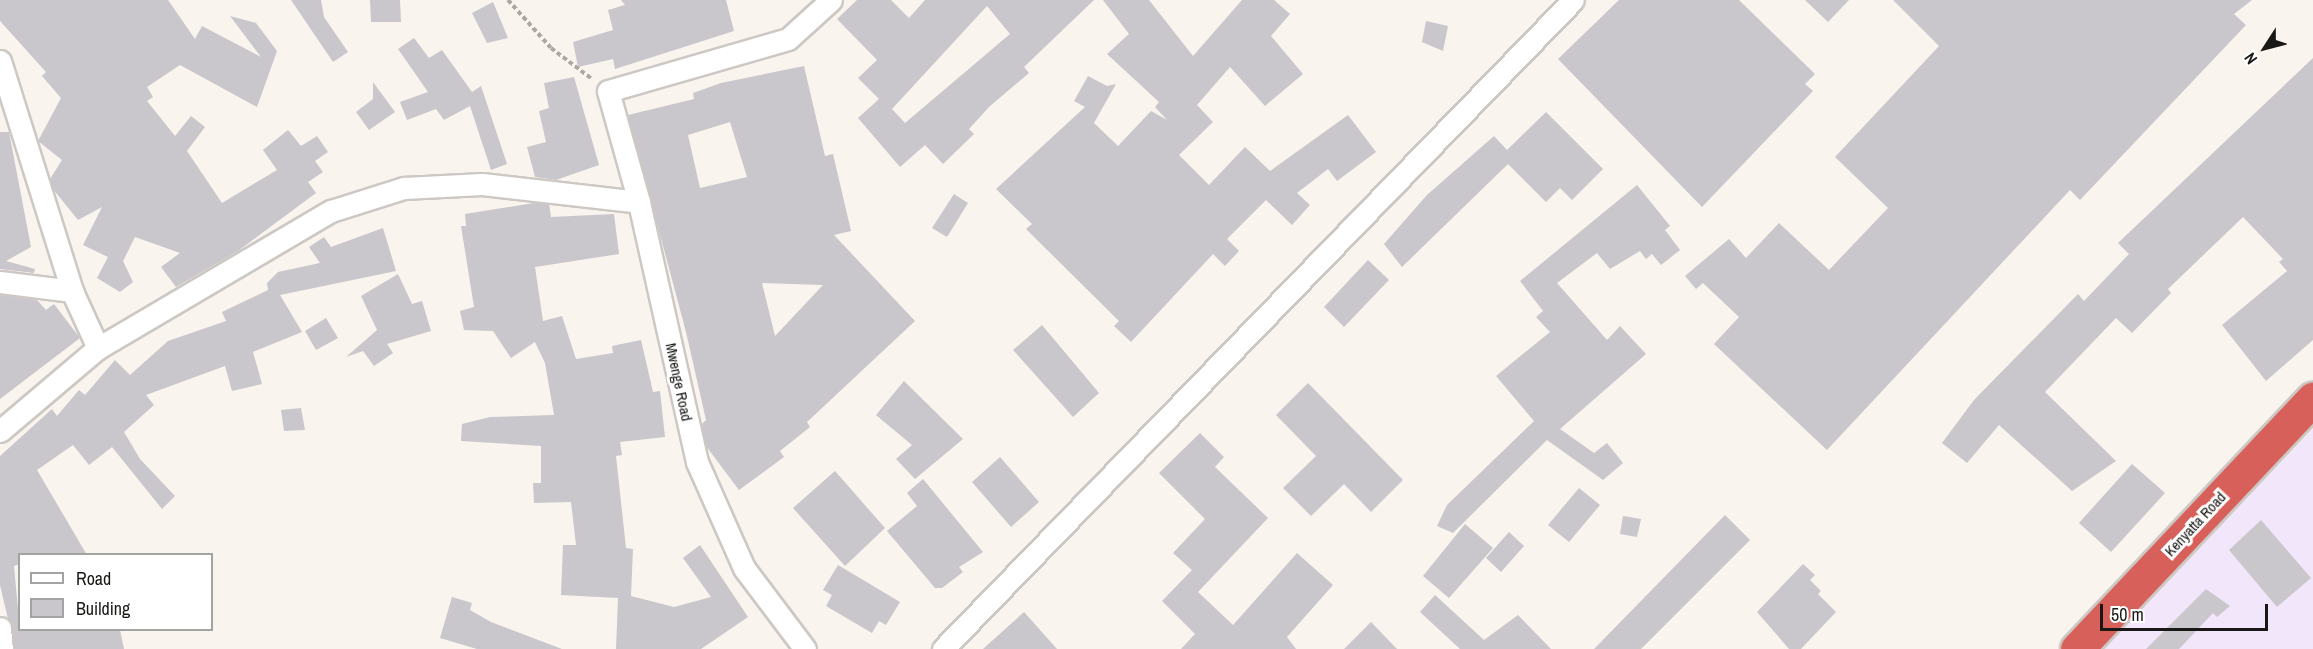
<!DOCTYPE html>
<html>
<head>
<meta charset="utf-8">
<style>
	body { margin:0 }
	#map { position:relative; width:2313px; height:649px; overflow:hidden; background:#f9f4ee; font-family:"Archivo Narrow",sans-serif }
	div>[style] { position:absolute }
	[style*='--x'] { left:calc(var(--x)*1px); top:calc(var(--y)*1px); width:calc(var(--w)*1px); rotate:calc(var(--a)*1deg) }
	.industrial>* { inset:0; background:#f1e6fa }
	.building>* { inset:0; background:#c9c6cc }
	.path>* { height:4px; margin-top:-2px; transform-origin:0; background:repeating-linear-gradient(90deg,#aba7a2 0 4.5px,transparent 0 7.5px) }
	.roads { filter:drop-shadow(2px 0 #cdc8c3) drop-shadow(-2px 0 #cdc8c3) drop-shadow(0 2px #cdc8c3) drop-shadow(0 -2px #cdc8c3) }
	.street>* { height:21px; margin:-10.5px; padding:0 10.5px; transform-origin:10.5px; border-radius:10.5px; background:#fff }
	.highway>* { height:33px; margin:-16.5px; padding:0 16.5px; transform-origin:16.5px; border-radius:16.5px; background:#d8605a }
	span { translate:-50% -50%; white-space:nowrap; text-align:center; line-height:1.15; -webkit-text-stroke:6px #fff; paint-order:stroke }
	.street-label { font-size:15px; color:#191816 }
	.legend { position:absolute; left:18px; top:553px; width:195px; height:78px; box-sizing:border-box; background:#fff; border:2px solid #a3a3a2; margin:0; padding:8px 10px; list-style:none; font-size:18px; color:#191816 }
	.legend li { display:flex; align-items:center; gap:12px; height:30px }
	.legend b { width:30px; border:2px solid #a3a3a2 }
	.north { position:absolute; left:2235px; top:18px; width:60px; height:60px; -webkit-text-stroke:4px #fff; paint-order:stroke; rotate:234deg; font-size:16px; font-weight:700; line-height:24px; text-align:center; color:#191816 }
	.north::after { content:''; display:block; margin:auto; width:21px; height:27px; background:#191816; clip-path:polygon(50% 0,100% 100%,50% 72%,0 100%) }
	.scale { position:absolute; left:2100px; top:604px; width:168px; height:27px; box-sizing:border-box; border:3px solid #191816; border-top:0; padding-left:8px; font-size:18px; line-height:21px; white-space:nowrap; color:#191816; -webkit-text-stroke:4px #fff; paint-order:stroke }
</style>
</head>
<body>
<div id="map">
	<div class="industrial">
		<div style="clip-path:polygon(2313px 429px,2313px 649px,2100px 649px)"></div>
	</div>
	<div class="building">
		<div style="clip-path:polygon(0 0,168px 0,195px 39px,202px 26px,261px 57px,230px 16px,256px 23px,277px 51px,257px 107px,180px 65px,147px 87px,153px 97px,147px 101px,175px 136px,191px 116px,205px 127px,187px 151px,222px 203px,277px 170px,263px 150px,288px 130px,301px 146px,317px 136px,328px 152px,315px 161px,323px 172px,308px 182px,316px 193px,238px 251px,176px 287px,161px 267px,180px 253px,135px 237px,123px 261px,133px 282px,120px 292px,97px 278px,108px 257px,83px 245px,102px 207px,78px 220px,53px 189px,50px 179px,62px 160px,38px 141px,61px 98px,42px 76px,46px 72px,0 21px)"></div>
		<div style="clip-path:polygon(291px 0,321px 0,324px 17px,348px 52px,333px 62px)"></div>
		<div style="clip-path:polygon(370px 0,400px 0,401px 22px,371px 22px)"></div>
		<div style="clip-path:polygon(621px 0,726px 0,734px 31px,615px 69px,613px 59px,578px 67px,573px 42px,613px 30px,608px 10px,625px 5px)"></div>
		<div style="clip-path:polygon(evenodd,857px 0,891px 0,909px 18px,925px 0,1094px 0,1024px 67px,1029px 73px,989px 107px,969px 129px,974px 134px,943px 164px,925px 145px,900px 167px,858px 118px,879px 99px,858px 78px,877px 60px,837px 19px,857px 0,987px 6px,1010px 34px,905px 123px,892px 109px,987px 6px)"></div>
		<div style="clip-path:polygon(1103px 0,1149px 0,1193px 56px,1242px 0,1274px 0,1290px 14px,1271px 36px,1303px 74px,1265px 106px,1230px 67px,1197px 105px,1213px 122px,1179px 155px,1209px 185px,1245px 147px,1270px 171px,1348px 115px,1376px 152px,1337px 181px,1328px 169px,1297px 193px,1310px 205px,1292px 225px,1266px 200px,1227px 239px,1239px 251px,1225px 266px,1213px 254px,1131px 342px,1114px 326px,1119px 321px,1026px 229px,1032px 224px,996px 189px,1085px 107px,1074px 101px,1088px 76px,1107px 86px,1116px 84px,1094px 123px,1118px 146px,1151px 111px,1167px 120px,1155px 107px,1159px 102px,1107px 54px,1129px 34px)"></div>
		<div style="clip-path:polygon(1619px 0,1739px 0,1815px 74px,1805px 84px,1813px 91px,1702px 207px,1558px 59px)"></div>
		<div style="clip-path:polygon(1805px 0,1849px 0,1828px 22px)"></div>
		<div style="clip-path:polygon(1893px 0,2252px 0,2234px 14px,2246px 25px,2080px 200px,2070px 190px,1827px 450px,1714px 344px,1739px 317px,1703px 283px,1696px 289px,1685px 276px,1729px 239px,1746px 258px,1779px 223px,1829px 270px,1888px 208px,1835px 157px,1939px 46px)"></div>
		<div style="clip-path:polygon(493px 2px,508px 38px,487px 43px,472px 13px)"></div>
		<div style="clip-path:polygon(1426px 21px,1448px 26px,1443px 51px,1422px 42px)"></div>
		<div style="clip-path:polygon(414px 38px,429px 58px,442px 50px,472px 92px,481px 86px,507px 164px,491px 170px,470px 106px,444px 120px,436px 109px,407px 120px,400px 102px,428px 92px,398px 49px)"></div>
		<div style="clip-path:polygon(2313px 58px,2313px 340px,2266px 381px,2222px 325px,2287px 271px,2279px 262px,2283px 259px,2243px 217px,2168px 289px,2171px 293px,2132px 333px,2116px 318px,2045px 392px,2116px 461px,2072px 491px,1999px 425px,1967px 463px,1942px 443px,1974px 400px,2078px 294px,2084px 301px,2129px 254px,2118px 243px)"></div>
		<div style="clip-path:polygon(evenodd,804px 66px,825px 156px,833px 154px,851px 231px,834px 235px,915px 321px,807px 422px,810px 427px,780px 451px,784px 457px,739px 490px,706px 446px,702px 424px,706px 420px,686px 332px,628px 115px,694px 99px,693px 93px,721px 83px,804px 66px,730px 122px,747px 177px,700px 188px,688px 135px,730px 122px,804px 66px,762px 283px,823px 285px,775px 336px,762px 283px)"></div>
		<div style="clip-path:polygon(574px 77px,599px 165px,556px 180px,535px 177px,527px 147px,546px 142px,539px 111px,549px 108px,544px 83px)"></div>
		<div style="clip-path:polygon(373px 82px,395px 112px,369px 130px,356px 112px,373px 99px)"></div>
		<div style="clip-path:polygon(1546px 112px,1603px 169px,1572px 200px,1560px 188px,1546px 202px,1508px 164px,1402px 267px,1384px 244px,1427px 195px,1494px 136px,1507px 150px)"></div>
		<div style="clip-path:polygon(0 132px,9px 132px,31px 247px,6px 261px,35px 269px,34px 273px,0 269px)"></div>
		<div style="clip-path:polygon(1637px 185px,1670px 226px,1665px 230px,1680px 250px,1661px 265px,1652px 254px,1646px 259px,1640px 251px,1610px 269px,1597px 253px,1557px 283px,1607px 340px,1620px 326px,1646px 354px,1560px 429px,1594px 453px,1607px 443px,1623px 463px,1603px 480px,1547px 440px,1453px 533px,1437px 526px,1447px 505px,1534px 421px,1496px 376px,1550px 332px,1536px 317px,1543px 311px,1520px 281px)"></div>
		<div style="clip-path:polygon(954px 194px,968px 203px,947px 237px,932px 228px)"></div>
		<div style="clip-path:polygon(534px 203px,549px 204px,551px 217px,614px 214px,619px 254px,535px 267px,543px 321px,562px 316px,576px 359px,613px 353px,612px 346px,641px 340px,653px 392px,660px 391px,665px 437px,620px 442px,622px 455px,616px 456px,626px 548px,633px 549px,631px 596px,674px 607px,711px 597px,683px 558px,700px 545px,748px 617px,701px 649px,616px 649px,618px 598px,561px 595px,563px 545px,576px 545px,571px 502px,534px 503px,533px 483px,541px 483px,541px 446px,461px 441px,462px 424px,490px 417px,554px 415px,545px 363px,535px 342px,511px 358px,493px 331px,464px 330px,460px 311px,474px 307px,461px 226px,466px 226px,465px 214px)"></div>
		<div style="clip-path:polygon(383px 228px,396px 271px,280px 295px,302px 332px,253px 352px,262px 384px,232px 391px,225px 366px,146px 395px,154px 405px,124px 432px,140px 459px,175px 496px,162px 509px,112px 447px,89px 465px,73px 445px,37px 470px,87px 555px,20px 555px,20px 564px,14px 566px,20px 630px,120px 630px,124px 649px,15px 649px,0 585px,0 456px,52px 409px,57px 416px,79px 390px,85px 395px,115px 360px,130px 375px,168px 341px,226px 321px,222px 312px,268px 290px,267px 283px,278px 272px,320px 263px,309px 247px,324px 237px,331px 247px)"></div>
		<div style="clip-path:polygon(1368px 260px,1389px 280px,1344px 327px,1324px 307px)"></div>
		<div style="clip-path:polygon(398px 274px,412px 304px,422px 301px,431px 331px,387px 344px,393px 353px,374px 366px,363px 351px,346px 357px,377px 330px,361px 296px)"></div>
		<div style="clip-path:polygon(0 295px,37px 300px,46px 310px,54px 304px,80px 338px,0 399px)"></div>
		<div style="clip-path:polygon(326px 318px,338px 338px,316px 350px,305px 331px)"></div>
		<div style="clip-path:polygon(1042px 325px,1099px 393px,1073px 417px,1013px 350px)"></div>
		<div style="clip-path:polygon(904px 381px,963px 439px,915px 479px,896px 459px,912px 445px,876px 415px)"></div>
		<div style="clip-path:polygon(1308px 383px,1403px 480px,1371px 512px,1344px 484px,1311px 516px,1283px 488px,1316px 456px,1276px 415px)"></div>
		<div style="clip-path:polygon(301px 408px,305px 430px,284px 431px,281px 410px)"></div>
		<div style="clip-path:polygon(1200px 433px,1224px 457px,1215px 467px,1268px 518px,1198px 592px,1233px 625px,1297px 553px,1333px 585px,1287px 637px,1296px 649px,1181px 649px,1195px 634px,1162px 601px,1192px 570px,1173px 553px,1205px 519px,1159px 473px)"></div>
		<div style="clip-path:polygon(1000px 457px,1039px 502px,1011px 527px,972px 482px)"></div>
		<div style="clip-path:polygon(2132px 464px,2165px 493px,2111px 552px,2079px 523px)"></div>
		<div style="clip-path:polygon(835px 471px,885px 528px,845px 566px,793px 508px)"></div>
		<div style="clip-path:polygon(923px 479px,983px 552px,959px 567px,963px 572px,942px 588px,935px 588px,887px 531px,917px 506px,907px 493px)"></div>
		<div style="clip-path:polygon(1579px 488px,1600px 505px,1569px 542px,1548px 525px)"></div>
		<div style="clip-path:polygon(1725px 515px,1750px 540px,1641px 649px,1594px 649px)"></div>
		<div style="clip-path:polygon(1623px 516px,1641px 519px,1637px 537px,1620px 534px)"></div>
		<div style="clip-path:polygon(2261px 520px,2311px 578px,2277px 607px,2229px 550px)"></div>
		<div style="clip-path:polygon(1465px 524px,1493px 548px,1449px 598px,1423px 576px)"></div>
		<div style="clip-path:polygon(1509px 532px,1524px 546px,1501px 572px,1486px 558px)"></div>
		<div style="clip-path:polygon(1803px 564px,1815px 575px,1810px 580px,1821px 591px,1818px 594px,1836px 612px,1801px 649px,1789px 649px,1757px 612px)"></div>
		<div style="clip-path:polygon(838px 565px,900px 602px,886px 625px,879px 621px,872px 633px,826px 606px,832px 595px,823px 590px)"></div>
		<div style="clip-path:polygon(2206px 589px,2230px 606px,2217px 617px,2213px 613px,2179px 649px,2146px 649px)"></div>
		<div style="clip-path:polygon(1435px 595px,1484px 640px,1518px 615px,1551px 649px,1460px 649px,1420px 612px)"></div>
		<div style="clip-path:polygon(452px 597px,472px 603px,470px 610px,491px 622px,562px 649px,477px 649px,440px 638px)"></div>
		<div style="clip-path:polygon(1024px 612px,1057px 649px,983px 649px)"></div>
		<div style="clip-path:polygon(1371px 622px,1397px 649px,1344px 649px)"></div>
	</div>
	<div class="path">
		<div style="--x:508;--y:0;--w:64;--a:48.1"></div>
		<div style="--x:551;--y:48;--w:51;--a:37.1"></div>
	</div>
	<div class="roads">
		<div class="street">
			<div style="--x:0;--y:61;--w:241;--a:72.6"></div>
			<div style="--x:72;--y:291;--w:63;--a:65.5"></div>
			<div style="--x:0;--y:282;--w:73;--a:7.1"></div>
			<div style="--x:0;--y:431;--w:128;--a:-40.3"></div>
			<div style="--x:98;--y:348;--w:270;--a:-30.5"></div>
			<div style="--x:331;--y:211;--w:77;--a:-17.5"></div>
			<div style="--x:404;--y:188;--w:78;--a:-2.9"></div>
			<div style="--x:482;--y:184;--w:158;--a:6.5"></div>
			<div style="--x:0;--y:628;--w:21;--a:85"></div>
			<div style="--x:805;--y:649;--w:101;--a:-127"></div>
			<div style="--x:744;--y:568;--w:116;--a:-113.9"></div>
			<div style="--x:697;--y:462;--w:266;--a:-102.6"></div>
			<div style="--x:639;--y:202;--w:115;--a:-105.6"></div>
			<div style="--x:608;--y:91;--w:187;--a:-16.1"></div>
			<div style="--x:788;--y:39;--w:58;--a:-42.2"></div>
			<div style="--x:943;--y:649;--w:904;--a:-45.85"></div>
		</div>
		<div class="highway">
			<div style="--x:2077;--y:649;--w:344;--a:-46.7"></div>
		</div>
	</div>
	<div class="street-label">
		<span style="left:679px;top:382px;rotate:78deg">Mwenge Road</span>
		<span style="left:2195px;top:524px;rotate:-47deg">Kenyatta Road</span>
	</div>
	<ul class="legend">
	<li><b style="height:8px;background:#fff"></b>Road</li>
	<li><b style="height:16px;background:#c9c6cc"></b>Building</li>
	</ul>
	<div class="north">N</div>
	<div class="scale">50 m</div>
</div>
</body>
</html>
